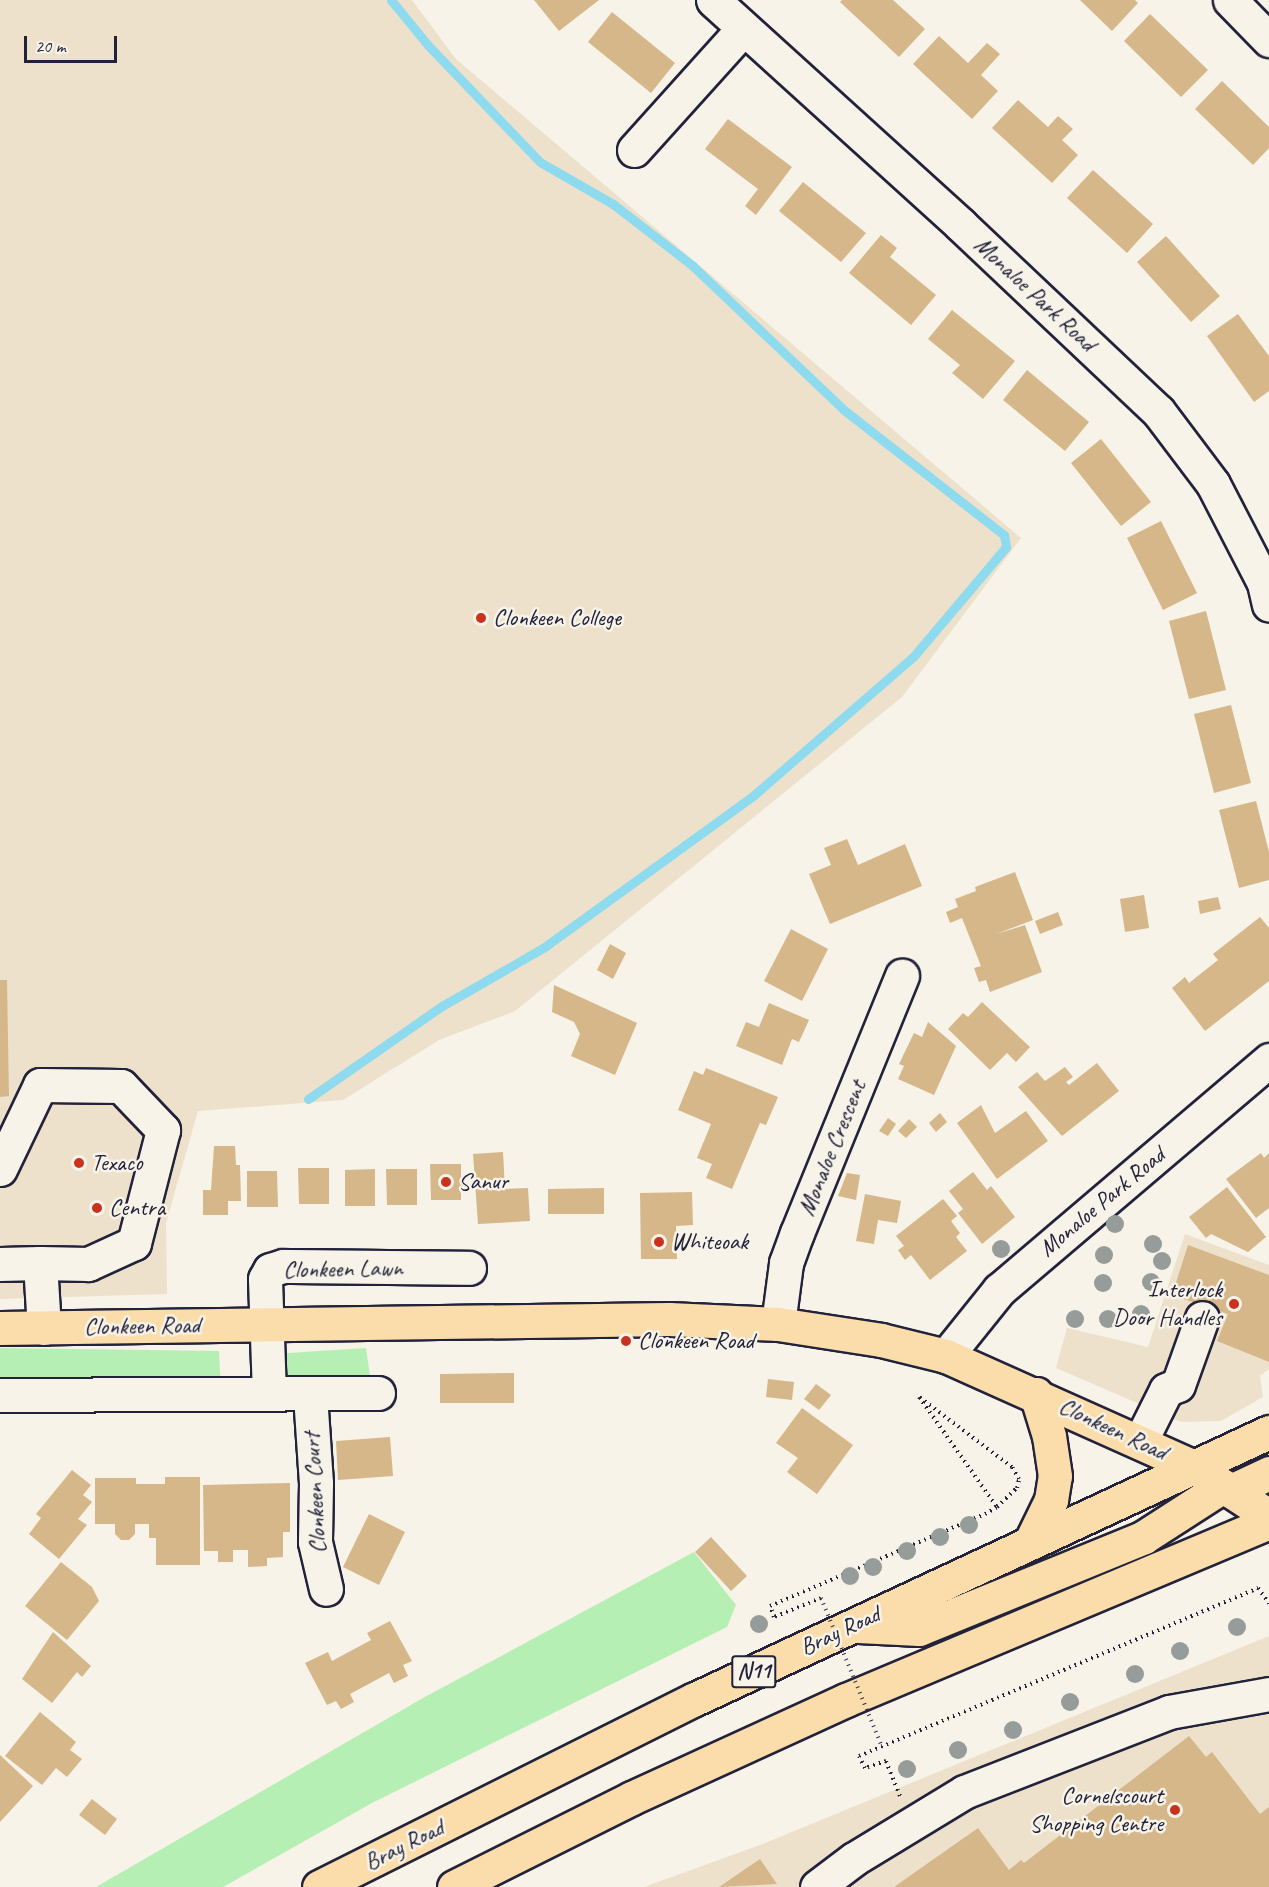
<!DOCTYPE html>
<html>
<head>
<meta charset="utf-8">
<style>
	body { margin:0 }
	#map { position:relative; width:1269px; height:1887px; overflow:hidden; background:#f7f3e8; font-family:Caveat,sans-serif }
	div>[style] { position:absolute }
	[style*='--x'] { left:calc(var(--x)*1px); top:calc(var(--y)*1px); width:calc(var(--w)*1px); rotate:calc(var(--a)*1deg) }
	.built>* { inset:0; background:#ede1cc }
	.green>* { inset:0; background:#b6efb3 }
	.stream>* { height:9px; margin:-4.5px; padding:0 4.5px; transform-origin:4.5px; border-radius:4.5px; background:#8edaee }
	.building>* { inset:0; background:#d5b789 }
	.path>* { height:4px; margin-top:-2px; transform-origin:0; background:repeating-linear-gradient(90deg,#22223b 0 1.5px,transparent 0 6px) }
	.roads { filter:drop-shadow(2px 0 #22223b) drop-shadow(-2px 0 #22223b) drop-shadow(0 2px #22223b) drop-shadow(0 -2px #22223b) }
	.minor>* { height:33px; margin:-16.5px; padding:0 16.5px; transform-origin:16.5px; border-radius:16.5px; background:#f7f3e8 }
	.major>* { height:33px; margin:-16.5px; padding:0 16.5px; transform-origin:16.5px; border-radius:16.5px; background:#faddab }
	.highway>* { height:33px; margin:-16.5px; padding:0 16.5px; transform-origin:16.5px; border-radius:16.5px; background:#faddab }
	.path-bridge>* { height:4px; margin-top:-2px; transform-origin:0; background:repeating-linear-gradient(90deg,#22223b 0 1.5px,transparent 0 6px) }
	.trees>* { width:18px; height:18px; margin:-9px; border-radius:50%; background:#969c99 }
	.dots>* { width:16px; height:16px; translate:-50% -50%; box-sizing:border-box; border:3px solid #f7f3e8; border-radius:50% }
	span { translate:-50% -50%; white-space:nowrap; text-align:center; line-height:1.15; -webkit-text-stroke:5px #f7f3e8; paint-order:stroke }
	.shield-label span { padding:2px 4px; background:#f7f3e8; border:2px solid; border-radius:4px; -webkit-text-stroke-width:0 }
	.shield-label { font-size:22px; color:#22223b; font-weight:700 }
	.street-label { font-size:24px; color:#22223b }
	.poi-label { font-size:24px; color:#22223b }
	.left { translate:0 -50%; text-align:left }
	.right { translate:-100% -50%; text-align:right }
	.scale { position:absolute; left:24px; top:36px; width:93px; height:27px; box-sizing:border-box; border:3px solid #22223b; border-top:0; padding-left:8px; font-size:18px; line-height:21px; white-space:nowrap; color:#22223b; -webkit-text-stroke:4px #f7f3e8; paint-order:stroke }
</style>
</head>
<body>
<div id="map">
	<div class="built">
		<div style="clip-path:polygon(0 0,412px 0,456px 59px,1021px 538px,902px 697px,515px 1011px,439px 1040px,343px 1100px,198px 1111px,166px 1223px,167px 1294px,0 1299px)"></div>
		<div style="clip-path:polygon(1185px 1234px,1269px 1265px,1269px 1369px,1260px 1376px,1263px 1397px,1221px 1421px,1181px 1422px,1056px 1368px,1067px 1328px,1148px 1347px)"></div>
		<div style="clip-path:polygon(1269px 1636px,1269px 1887px,644px 1887px,760px 1845px)"></div>
	</div>
	<div class="green">
		<div style="clip-path:polygon(0 1348px,219px 1351px,221px 1392px,0 1395px)"></div>
		<div style="clip-path:polygon(366px 1348px,371px 1383px,273px 1388px,273px 1354px)"></div>
		<div style="clip-path:polygon(694px 1552px,736px 1605px,727px 1627px,372px 1803px,223px 1887px,96px 1887px,423px 1698px)"></div>
	</div>
	<div class="stream">
		<div style="--x:308;--y:1099;--w:163;--a:-34.8"></div>
		<div style="--x:442;--y:1006;--w:116;--a:-29.9"></div>
		<div style="--x:543;--y:948;--w:261;--a:-35.9"></div>
		<div style="--x:754;--y:795;--w:211;--a:-41"></div>
		<div style="--x:913;--y:657;--w:144;--a:-49.8"></div>
		<div style="--x:1006;--y:547;--w:12;--a:-99"></div>
		<div style="--x:1004;--y:535;--w:204;--a:-142"></div>
		<div style="--x:843;--y:409;--w:207;--a:-136.4"></div>
		<div style="--x:693;--y:266;--w:101;--a:-142.2"></div>
		<div style="--x:613;--y:204;--w:84;--a:-150.1"></div>
		<div style="--x:540;--y:162;--w:163;--a:-133.8"></div>
		<div style="--x:427;--y:44;--w:57;--a:-129.3"></div>
	</div>
	<div class="building">
		<div style="clip-path:polygon(534px 0,599px 0,559px 31px)"></div>
		<div style="clip-path:polygon(842px 0,893px 0,925px 29px,899px 57px,840px 2px)"></div>
		<div style="clip-path:polygon(1080px 0,1135px 0,1138px 3px,1112px 31px)"></div>
		<div style="clip-path:polygon(612px 12px,675px 63px,651px 93px,588px 42px)"></div>
		<div style="clip-path:polygon(1150px 14px,1208px 70px,1181px 97px,1124px 41px)"></div>
		<div style="clip-path:polygon(939px 36px,968px 63px,987px 43px,1000px 54px,981px 75px,998px 91px,972px 119px,913px 64px)"></div>
		<div style="clip-path:polygon(1222px 81px,1269px 127px,1269px 148px,1253px 165px,1195px 109px)"></div>
		<div style="clip-path:polygon(1018px 100px,1048px 127px,1058px 116px,1073px 129px,1062px 140px,1078px 155px,1052px 183px,992px 128px)"></div>
		<div style="clip-path:polygon(728px 119px,792px 167px,756px 215px,745px 206px,758px 189px,705px 149px)"></div>
		<div style="clip-path:polygon(1093px 170px,1153px 224px,1127px 253px,1067px 198px)"></div>
		<div style="clip-path:polygon(803px 182px,866px 233px,841px 262px,779px 211px)"></div>
		<div style="clip-path:polygon(881px 235px,897px 248px,890px 257px,936px 295px,911px 325px,849px 273px)"></div>
		<div style="clip-path:polygon(1166px 236px,1220px 296px,1191px 322px,1137px 262px)"></div>
		<div style="clip-path:polygon(952px 310px,1015px 361px,983px 399px,952px 373px,960px 365px,928px 339px)"></div>
		<div style="clip-path:polygon(1238px 314px,1269px 356px,1269px 391px,1254px 402px,1207px 336px)"></div>
		<div style="clip-path:polygon(1027px 370px,1089px 422px,1065px 451px,1003px 400px)"></div>
		<div style="clip-path:polygon(1101px 439px,1151px 502px,1121px 526px,1071px 463px)"></div>
		<div style="clip-path:polygon(1161px 521px,1197px 593px,1163px 610px,1127px 538px)"></div>
		<div style="clip-path:polygon(1206px 611px,1226px 690px,1189px 699px,1169px 621px)"></div>
		<div style="clip-path:polygon(1231px 705px,1251px 783px,1214px 793px,1194px 714px)"></div>
		<div style="clip-path:polygon(1256px 801px,1269px 852px,1269px 880px,1239px 888px,1219px 810px)"></div>
		<div style="clip-path:polygon(847px 839px,858px 865px,905px 844px,922px 886px,830px 924px,809px 874px,831px 865px,824px 848px)"></div>
		<div style="clip-path:polygon(1015px 872px,1033px 920px,996px 934px,1025px 925px,1042px 972px,990px 992px,986px 980px,979px 982px,974px 968px,981px 966px,962px 918px,950px 923px,946px 912px,958px 907px,955px 899px,976px 891px,975px 887px)"></div>
		<div style="clip-path:polygon(1144px 895px,1149px 928px,1125px 932px,1120px 899px)"></div>
		<div style="clip-path:polygon(1218px 897px,1221px 909px,1200px 914px,1198px 901px)"></div>
		<div style="clip-path:polygon(1058px 912px,1063px 925px,1040px 934px,1035px 921px)"></div>
		<div style="clip-path:polygon(1260px 917px,1269px 928px,1269px 981px,1205px 1031px,1172px 988px,1185px 977px,1189px 983px,1218px 960px,1213px 954px)"></div>
		<div style="clip-path:polygon(791px 929px,828px 949px,802px 1001px,764px 981px)"></div>
		<div style="clip-path:polygon(610px 944px,626px 953px,613px 979px,597px 970px)"></div>
		<div style="clip-path:polygon(0 980px,7px 980px,9px 1096px,0 1097px)"></div>
		<div style="clip-path:polygon(554px 985px,637px 1023px,615px 1075px,571px 1056px,580px 1034px,574px 1022px,552px 1012px)"></div>
		<div style="clip-path:polygon(982px 1002px,1030px 1047px,1016px 1062px,1007px 1053px,990px 1070px,948px 1029px,963px 1013px,968px 1017px)"></div>
		<div style="clip-path:polygon(769px 1003px,809px 1020px,799px 1042px,792px 1039px,782px 1065px,736px 1046px,746px 1022px,759px 1027px)"></div>
		<div style="clip-path:polygon(928px 1022px,956px 1046px,934px 1095px,898px 1079px,904px 1066px,899px 1064px,914px 1033px,922px 1037px)"></div>
		<div style="clip-path:polygon(1097px 1063px,1119px 1091px,1062px 1136px,1018px 1087px,1037px 1072px,1045px 1081px,1065px 1067px,1073px 1077px,1066px 1082px,1069px 1085px)"></div>
		<div style="clip-path:polygon(706px 1068px,778px 1097px,766px 1125px,760px 1123px,732px 1189px,706px 1178px,712px 1164px,697px 1158px,711px 1124px,678px 1110px,694px 1071px,703px 1075px)"></div>
		<div style="clip-path:polygon(981px 1105px,995px 1133px,1026px 1111px,1048px 1141px,997px 1179px,957px 1123px)"></div>
		<div style="clip-path:polygon(940px 1113px,947px 1122px,936px 1132px,929px 1123px)"></div>
		<div style="clip-path:polygon(888px 1118px,896px 1124px,888px 1136px,879px 1131px)"></div>
		<div style="clip-path:polygon(909px 1119px,917px 1127px,906px 1138px,898px 1131px)"></div>
		<div style="clip-path:polygon(214px 1146px,235px 1146px,236px 1165px,240px 1165px,241px 1201px,228px 1201px,228px 1215px,203px 1215px,203px 1190px,211px 1190px)"></div>
		<div style="clip-path:polygon(503px 1152px,505px 1189px,528px 1188px,530px 1221px,478px 1224px,473px 1154px)"></div>
		<div style="clip-path:polygon(1261px 1153px,1264px 1158px,1269px 1153px,1269px 1208px,1256px 1218px,1226px 1179px)"></div>
		<div style="clip-path:polygon(430px 1164px,461px 1164px,461px 1200px,431px 1200px)"></div>
		<div style="clip-path:polygon(298px 1168px,329px 1168px,329px 1204px,299px 1204px)"></div>
		<div style="clip-path:polygon(375px 1169px,375px 1206px,345px 1206px,345px 1170px)"></div>
		<div style="clip-path:polygon(386px 1169px,417px 1169px,417px 1205px,387px 1205px)"></div>
		<div style="clip-path:polygon(247px 1171px,277px 1171px,278px 1207px,247px 1207px)"></div>
		<div style="clip-path:polygon(973px 1172px,987px 1190px,991px 1186px,1015px 1217px,982px 1244px,958px 1213px,963px 1209px,949px 1191px)"></div>
		<div style="clip-path:polygon(847px 1173px,860px 1175px,856px 1200px,838px 1196px)"></div>
		<div style="clip-path:polygon(1227px 1187px,1266px 1237px,1248px 1252px,1211px 1234px,1206px 1238px,1189px 1217px)"></div>
		<div style="clip-path:polygon(604px 1188px,604px 1214px,548px 1214px,548px 1189px)"></div>
		<div style="clip-path:polygon(692px 1192px,693px 1225px,676px 1226px,677px 1259px,641px 1259px,640px 1193px)"></div>
		<div style="clip-path:polygon(865px 1194px,901px 1201px,897px 1223px,878px 1220px,874px 1244px,856px 1241px)"></div>
		<div style="clip-path:polygon(943px 1199px,957px 1216px,951px 1221px,960px 1233px,956px 1237px,967px 1251px,930px 1280px,911px 1255px,905px 1260px,898px 1250px,904px 1246px,896px 1236px)"></div>
		<div style="clip-path:polygon(1188px 1245px,1269px 1275px,1269px 1362px,1217px 1341px,1228px 1314px,1172px 1295px)"></div>
		<div style="clip-path:polygon(514px 1373px,514px 1403px,440px 1403px,440px 1374px)"></div>
		<div style="clip-path:polygon(768px 1379px,794px 1382px,792px 1400px,766px 1397px)"></div>
		<div style="clip-path:polygon(816px 1384px,831px 1395px,819px 1410px,804px 1399px)"></div>
		<div style="clip-path:polygon(802px 1408px,853px 1445px,817px 1494px,787px 1472px,798px 1458px,776px 1443px)"></div>
		<div style="clip-path:polygon(390px 1437px,393px 1476px,338px 1480px,336px 1441px)"></div>
		<div style="clip-path:polygon(72px 1470px,91px 1485px,83px 1495px,92px 1502px,78px 1519px,87px 1525px,59px 1559px,29px 1534px,41px 1518px,36px 1514px)"></div>
		<div style="clip-path:polygon(165px 1477px,200px 1477px,200px 1565px,156px 1565px,156px 1538px,149px 1538px,149px 1524px,135px 1524px,135px 1534px,129px 1540px,121px 1540px,115px 1534px,115px 1524px,95px 1524px,95px 1478px,136px 1478px,136px 1484px,165px 1484px)"></div>
		<div style="clip-path:polygon(290px 1483px,290px 1532px,283px 1532px,283px 1557px,267px 1558px,267px 1566px,248px 1567px,248px 1550px,233px 1550px,233px 1562px,218px 1562px,218px 1551px,204px 1551px,203px 1485px)"></div>
		<div style="clip-path:polygon(369px 1514px,405px 1532px,379px 1585px,343px 1567px)"></div>
		<div style="clip-path:polygon(711px 1537px,747px 1576px,731px 1591px,695px 1552px)"></div>
		<div style="clip-path:polygon(61px 1562px,92px 1587px,99px 1601px,67px 1640px,25px 1606px)"></div>
		<div style="clip-path:polygon(390px 1621px,412px 1661px,403px 1665px,408px 1676px,394px 1683px,389px 1673px,350px 1694px,354px 1702px,341px 1709px,336px 1701px,327px 1705px,305px 1663px,328px 1652px,332px 1661px,371px 1640px,367px 1633px)"></div>
		<div style="clip-path:polygon(53px 1632px,91px 1666px,82px 1677px,77px 1672px,52px 1703px,22px 1679px)"></div>
		<div style="clip-path:polygon(40px 1712px,76px 1742px,70px 1750px,82px 1759px,67px 1777px,56px 1768px,42px 1785px,5px 1756px)"></div>
		<div style="clip-path:polygon(1189px 1736px,1206px 1757px,1212px 1752px,1260px 1814px,1269px 1807px,1269px 1887px,894px 1887px,978px 1828px,1009px 1870px,1021px 1860px,1024px 1863px)"></div>
		<div style="clip-path:polygon(0 1755px,33px 1786px,0 1822px)"></div>
		<div style="clip-path:polygon(92px 1799px,117px 1819px,105px 1835px,79px 1815px)"></div>
		<div style="clip-path:polygon(760px 1859px,777px 1884px,719px 1887px)"></div>
	</div>
	<div class="path">
		<div style="--x:821;--y:1598;--w:51;--a:158"></div>
		<div style="--x:774;--y:1617;--w:12;--a:-110"></div>
		<div style="--x:770;--y:1606;--w:234;--a:-23.2"></div>
		<div style="--x:985;--y:1514;--w:14;--a:-30"></div>
		<div style="--x:997;--y:1507;--w:28;--a:-44"></div>
		<div style="--x:1017;--y:1488;--w:9;--a:-77"></div>
		<div style="--x:1019;--y:1479;--w:14;--a:-120"></div>
		<div style="--x:1012;--y:1467;--w:116;--a:-143"></div>
		<div style="--x:919;--y:1397;--w:135;--a:54.7"></div>
		<div style="--x:900;--y:1796;--w:38;--a:-112"></div>
		<div style="--x:886;--y:1761;--w:22;--a:162"></div>
		<div style="--x:865;--y:1768;--w:13;--a:-117"></div>
		<div style="--x:859;--y:1756;--w:433;--a:-22.8"></div>
		<div style="--x:1258;--y:1588;--w:19;--a:54"></div>
	</div>
	<div class="roads">
		<div class="minor">
			<div style="--x:713;--y:0;--w:335;--a:42.2"></div>
			<div style="--x:961;--y:225;--w:271;--a:43.4"></div>
			<div style="--x:1158;--y:411;--w:91;--a:53"></div>
			<div style="--x:1213;--y:484;--w:111;--a:62.7"></div>
			<div style="--x:1264;--y:583;--w:22;--a:77"></div>
			<div style="--x:1230;--y:0;--w:56;--a:45.7"></div>
			<div style="--x:634;--y:150;--w:163;--a:-48"></div>
			<div style="--x:0;--y:1169;--w:93;--a:-64.5"></div>
			<div style="--x:40;--y:1085;--w:81;--a:0.7"></div>
			<div style="--x:121;--y:1086;--w:61;--a:46.3"></div>
			<div style="--x:163;--y:1130;--w:117;--a:104.4"></div>
			<div style="--x:134;--y:1243;--w:51;--a:155.5"></div>
			<div style="--x:88;--y:1264;--w:48;--a:-178.8"></div>
			<div style="--x:0;--y:1264;--w:40;--a:-1.4"></div>
			<div style="--x:40;--y:1263;--w:65;--a:86.5"></div>
			<div style="--x:778;--y:1324;--w:62;--a:-82.5"></div>
			<div style="--x:786;--y:1263;--w:32;--a:-70"></div>
			<div style="--x:797;--y:1233;--w:278;--a:-67.8"></div>
			<div style="--x:946;--y:1356;--w:85;--a:-51.2"></div>
			<div style="--x:999;--y:1290;--w:355;--a:-40.4"></div>
			<div style="--x:269;--y:1394;--w:115;--a:-92"></div>
			<div style="--x:265;--y:1279;--w:10;--a:-61"></div>
			<div style="--x:270;--y:1270;--w:14;--a:-17"></div>
			<div style="--x:283;--y:1266;--w:186;--a:0.6"></div>
			<div style="--x:0;--y:1395;--w:378;--a:-0.3"></div>
			<div style="--x:310;--y:1395;--w:88;--a:86.1"></div>
			<div style="--x:316;--y:1483;--w:59;--a:91"></div>
			<div style="--x:315;--y:1542;--w:48;--a:76.8"></div>
			<div style="--x:1140;--y:1442;--w:58;--a:-63.4"></div>
			<div style="--x:1166;--y:1390;--w:13;--a:-23"></div>
			<div style="--x:1178;--y:1385;--w:71;--a:-70.3"></div>
			<div style="--x:817;--y:1887;--w:46;--a:-37.1"></div>
			<div style="--x:854;--y:1859;--w:129;--a:-31.3"></div>
			<div style="--x:964;--y:1792;--w:220;--a:-21.3"></div>
			<div style="--x:1169;--y:1712;--w:102;--a:-10.2"></div>
		</div>
		<div class="major">
			<div style="--x:0;--y:1328;--w:669;--a:-0.77"></div>
			<div style="--x:669;--y:1319;--w:109;--a:2.6"></div>
			<div style="--x:778;--y:1324;--w:104;--a:8.8"></div>
			<div style="--x:881;--y:1340;--w:67;--a:13.8"></div>
			<div style="--x:946;--y:1356;--w:272;--a:24.1"></div>
			<div style="--x:1194;--y:1467;--w:90;--a:33.2"></div>
		</div>
		<div class="highway">
			<div style="--x:1231;--y:1491;--w:42;--a:-25.3"></div>
			<div style="--x:1031;--y:1541;--w:46;--a:-64"></div>
			<div style="--x:1051;--y:1500;--w:24;--a:-81"></div>
			<div style="--x:1055;--y:1476;--w:40;--a:-98.5"></div>
			<div style="--x:1049;--y:1436;--w:44;--a:-107.2"></div>
			<div style="--x:858;--y:1626;--w:61;--a:2.8"></div>
			<div style="--x:919;--y:1629;--w:243;--a:-22.2"></div>
			<div style="--x:1144;--y:1537;--w:94;--a:-32.8"></div>
			<div style="--x:319;--y:1887;--w:420;--a:-26.6"></div>
			<div style="--x:695;--y:1699;--w:633;--a:-24.95"></div>
			<div style="--x:454;--y:1887;--w:199;--a:-26.6"></div>
			<div style="--x:632;--y:1798;--w:235;--a:-24.6"></div>
			<div style="--x:846;--y:1700;--w:459;--a:-22.8"></div>
		</div>
	</div>
	<div class="path-bridge">
		<div style="--x:821;--y:1598;--w:161;--a:67.7"></div>
	</div>
	<div class="trees">
		<div style="left:1115px;top:1224px"></div>
		<div style="left:1153px;top:1244px"></div>
		<div style="left:1001px;top:1249px"></div>
		<div style="left:1104px;top:1255px"></div>
		<div style="left:1162px;top:1261px"></div>
		<div style="left:1151px;top:1282px"></div>
		<div style="left:1103px;top:1283px"></div>
		<div style="left:1141px;top:1314px"></div>
		<div style="left:1075px;top:1319px"></div>
		<div style="left:1108px;top:1319px"></div>
		<div style="left:969px;top:1525px"></div>
		<div style="left:940px;top:1537px"></div>
		<div style="left:907px;top:1551px"></div>
		<div style="left:873px;top:1567px"></div>
		<div style="left:850px;top:1576px"></div>
		<div style="left:759px;top:1624px"></div>
		<div style="left:1237px;top:1627px"></div>
		<div style="left:1180px;top:1651px"></div>
		<div style="left:1135px;top:1674px"></div>
		<div style="left:1070px;top:1702px"></div>
		<div style="left:1013px;top:1730px"></div>
		<div style="left:958px;top:1750px"></div>
		<div style="left:907px;top:1769px"></div>
	</div>
	<div class="dots">
		<div style="left:481px;top:618px;background:#c8321e"></div>
		<div style="left:79px;top:1163px;background:#c8321e"></div>
		<div style="left:446px;top:1182px;background:#c8321e"></div>
		<div style="left:97px;top:1208px;background:#c8321e"></div>
		<div style="left:659px;top:1242px;background:#c8321e"></div>
		<div style="left:1234px;top:1304px;background:#c8321e"></div>
		<div style="left:626px;top:1341px;background:#c8321e"></div>
		<div style="left:1175px;top:1810px;background:#c8321e"></div>
	</div>
	<div class="shield-label">
		<span style="left:754px;top:1672px">N11</span>
	</div>
	<div class="street-label">
		<span style="left:1035px;top:294px;rotate:43deg">Monaloe Park Road</span>
		<span style="left:832px;top:1148px;rotate:-68deg">Monaloe Crescent</span>
		<span style="left:1102px;top:1202px;rotate:-40deg">Monaloe Park Road</span>
		<span style="left:343px;top:1269px;rotate:-1deg">Clonkeen Lawn</span>
		<span style="left:142px;top:1326px;rotate:-1deg">Clonkeen Road</span>
		<span style="left:1113px;top:1429px;rotate:25deg">Clonkeen Road</span>
		<span style="left:315px;top:1493px;rotate:-93deg">Clonkeen Court</span>
		<span style="left:840px;top:1631px;rotate:-25deg">Bray Road</span>
		<span style="left:404px;top:1845px;rotate:-27deg">Bray Road</span>
	</div>
	<div class="poi-label">
		<span class="left" style="left:493px;top:618px">Clonkeen College</span>
		<span class="left" style="left:91px;top:1163px">Texaco</span>
		<span class="left" style="left:458px;top:1182px">Sanur</span>
		<span class="left" style="left:109px;top:1208px">Centra</span>
		<span class="left" style="left:671px;top:1242px">Whiteoak</span>
		<span class="right" style="left:1222px;top:1304px">Interlock<br>Door Handles</span>
		<span class="left" style="left:638px;top:1341px">Clonkeen Road</span>
		<span class="right" style="left:1163px;top:1810px">Cornelscourt<br>Shopping Centre</span>
	</div>
	<div class="scale">20 m</div>
</div>
</body>
</html>
